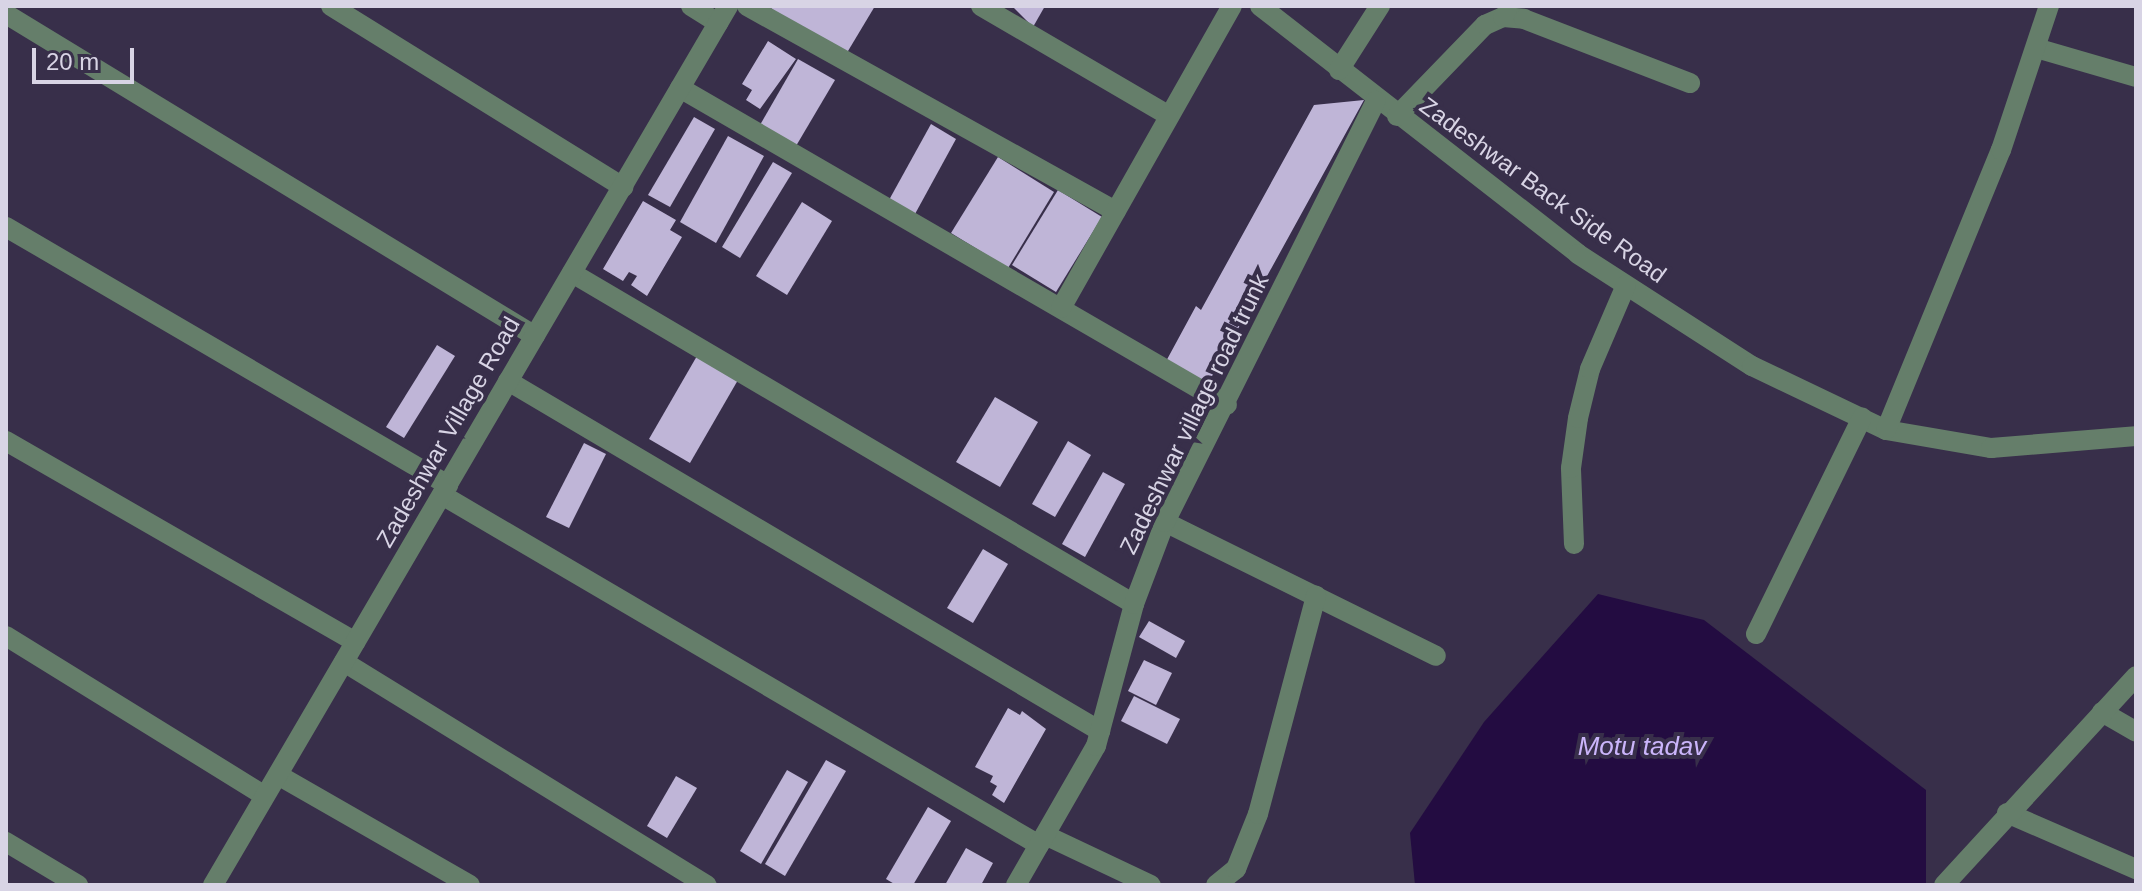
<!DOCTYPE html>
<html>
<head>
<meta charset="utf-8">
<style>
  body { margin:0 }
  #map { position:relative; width:2142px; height:891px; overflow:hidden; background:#382f4a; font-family:Arial,sans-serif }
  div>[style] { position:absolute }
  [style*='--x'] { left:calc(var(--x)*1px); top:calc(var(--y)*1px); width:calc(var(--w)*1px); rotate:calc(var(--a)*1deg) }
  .water>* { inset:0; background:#230c41 }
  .building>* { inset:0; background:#bfb5d7 }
  .minor>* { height:20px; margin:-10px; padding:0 10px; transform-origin:10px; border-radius:10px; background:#657e6a }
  span { translate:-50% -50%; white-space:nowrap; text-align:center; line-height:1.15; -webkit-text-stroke:8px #382f4a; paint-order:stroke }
  .street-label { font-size:24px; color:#d8d4e5 }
  .water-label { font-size:26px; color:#cbb5fb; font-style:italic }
  .frame { position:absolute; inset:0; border:8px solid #d8d4e5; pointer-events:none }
  .scale { position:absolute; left:32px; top:48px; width:102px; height:36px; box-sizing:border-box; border:4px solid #d8d4e5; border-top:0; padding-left:10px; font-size:24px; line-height:28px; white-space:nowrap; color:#d8d4e5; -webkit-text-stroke:6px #382f4a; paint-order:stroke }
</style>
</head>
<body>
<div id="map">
  <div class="water">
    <i style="clip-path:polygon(1598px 594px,1704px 620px,1926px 790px,1926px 885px,1415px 885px,1410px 833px,1484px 722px)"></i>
  </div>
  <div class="building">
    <i style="clip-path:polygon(768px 6px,875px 6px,842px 61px)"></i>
    <i style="clip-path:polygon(1012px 6px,1045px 6px,1033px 27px)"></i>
    <i style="clip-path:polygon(768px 41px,796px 59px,760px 109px,746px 100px,752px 90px,742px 84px)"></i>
    <i style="clip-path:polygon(798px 59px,835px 80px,796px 146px,760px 125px)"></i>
    <i style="clip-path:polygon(1364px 100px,1206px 387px,1164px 365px,1196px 306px,1201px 310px,1314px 105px)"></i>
    <i style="clip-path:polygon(694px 117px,715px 129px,670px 207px,648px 195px)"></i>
    <i style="clip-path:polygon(931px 124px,956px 139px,915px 214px,889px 200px)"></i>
    <i style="clip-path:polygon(728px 136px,764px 156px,716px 243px,680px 222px)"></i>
    <i style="clip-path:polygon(998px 157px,1054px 192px,1008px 268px,951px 233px)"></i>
    <i style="clip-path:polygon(773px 162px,792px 173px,740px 258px,722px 247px)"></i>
    <i style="clip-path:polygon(1058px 190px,1102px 217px,1056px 292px,1012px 265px)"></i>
    <i style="clip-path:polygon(643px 201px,676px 220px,670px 230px,682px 237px,647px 296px,631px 285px,637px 276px,629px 272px,623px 281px,603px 269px)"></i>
    <i style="clip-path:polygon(802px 202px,832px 221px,787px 295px,756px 276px)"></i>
    <i style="clip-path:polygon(437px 345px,455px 356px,404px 438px,386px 427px)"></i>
    <i style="clip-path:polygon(701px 349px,742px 373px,690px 463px,649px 439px)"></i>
    <i style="clip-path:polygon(995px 397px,1038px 422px,1000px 487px,956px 462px)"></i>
    <i style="clip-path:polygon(1068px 441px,1091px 455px,1055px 517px,1032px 504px)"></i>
    <i style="clip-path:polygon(584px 443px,606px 454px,569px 528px,546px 517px)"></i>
    <i style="clip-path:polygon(1103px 472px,1125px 484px,1085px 557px,1062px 544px)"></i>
    <i style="clip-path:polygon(983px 549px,1008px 564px,973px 623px,947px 608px)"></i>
    <i style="clip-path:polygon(1149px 621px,1185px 641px,1176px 658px,1139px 637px)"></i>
    <i style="clip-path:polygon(1144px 660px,1172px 673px,1156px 705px,1128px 691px)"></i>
    <i style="clip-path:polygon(1134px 696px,1180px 719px,1167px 744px,1121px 721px)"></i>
    <i style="clip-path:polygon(1008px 708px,1020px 715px,1022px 711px,1046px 729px,1004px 803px,992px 795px,997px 786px,990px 782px,993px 776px,975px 767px)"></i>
    <i style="clip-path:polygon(826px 760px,846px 771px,785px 876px,765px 864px)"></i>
    <i style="clip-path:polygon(787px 770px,808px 782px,761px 864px,740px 851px)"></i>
    <i style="clip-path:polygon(676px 776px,697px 788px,667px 838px,647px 826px)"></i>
    <i style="clip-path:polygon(928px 807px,951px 821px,913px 885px,896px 885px,886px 879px)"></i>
    <i style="clip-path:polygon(966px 848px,993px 863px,981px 885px,945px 885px)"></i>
  </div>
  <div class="minor">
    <i style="--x:331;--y:6;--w:344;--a:31.8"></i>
    <i style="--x:691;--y:6;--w:32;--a:32"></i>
    <i style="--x:747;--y:6;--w:422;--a:29.1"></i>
    <i style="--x:981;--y:6;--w:218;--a:30.3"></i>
    <i style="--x:1260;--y:6;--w:403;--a:37.9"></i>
    <i style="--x:1578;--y:254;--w:207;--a:32.8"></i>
    <i style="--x:1752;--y:366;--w:148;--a:25.5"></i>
    <i style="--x:1886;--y:430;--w:107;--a:9.7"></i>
    <i style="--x:1991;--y:448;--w:145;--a:-4.7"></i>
    <i style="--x:6;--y:14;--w:619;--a:31.33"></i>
    <i style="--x:2036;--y:48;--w:104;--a:16.2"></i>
    <i style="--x:1339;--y:70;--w:76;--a:-57.4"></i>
    <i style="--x:680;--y:88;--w:632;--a:30.09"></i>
    <i style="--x:1397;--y:116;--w:127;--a:-46"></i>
    <i style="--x:1485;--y:25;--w:20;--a:-24"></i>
    <i style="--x:1503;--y:17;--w:21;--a:5"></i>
    <i style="--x:1524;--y:19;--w:178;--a:21.1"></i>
    <i style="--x:6;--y:227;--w:512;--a:30.27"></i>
    <i style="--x:572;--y:273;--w:652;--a:30.5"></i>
    <i style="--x:1061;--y:308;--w:347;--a:-60.5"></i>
    <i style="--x:508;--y:381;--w:688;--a:30.59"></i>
    <i style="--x:1886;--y:430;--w:303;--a:-67.7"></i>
    <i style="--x:2001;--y:150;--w:152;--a:-71.6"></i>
    <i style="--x:6;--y:441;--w:403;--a:29.9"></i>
    <i style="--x:442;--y:495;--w:692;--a:30.38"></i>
    <i style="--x:1165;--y:522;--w:302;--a:26.3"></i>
    <i style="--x:1574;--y:544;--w:76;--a:-92.3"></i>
    <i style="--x:1571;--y:468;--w:50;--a:-82"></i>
    <i style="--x:1578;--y:418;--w:50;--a:-76.2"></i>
    <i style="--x:1590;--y:369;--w:91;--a:-66.8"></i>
    <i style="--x:1756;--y:634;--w:241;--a:-63.9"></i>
    <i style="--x:6;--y:636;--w:304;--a:31.7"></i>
    <i style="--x:344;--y:662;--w:426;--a:31.6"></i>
    <i style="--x:2102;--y:712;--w:39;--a:30"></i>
    <i style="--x:278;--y:775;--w:221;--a:29.8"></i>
    <i style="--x:2007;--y:813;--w:141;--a:23.5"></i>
    <i style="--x:1045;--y:835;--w:117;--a:25.3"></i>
    <i style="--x:6;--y:842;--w:84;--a:30.8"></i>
    <i style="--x:213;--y:885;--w:1019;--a:-59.63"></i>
    <i style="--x:1016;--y:885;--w:160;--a:-60.1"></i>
    <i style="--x:1096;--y:746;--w:147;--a:-75"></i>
    <i style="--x:1134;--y:604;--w:88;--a:-69.3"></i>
    <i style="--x:1165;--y:522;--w:471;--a:-63.4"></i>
    <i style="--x:1216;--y:885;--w:26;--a:-39"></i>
    <i style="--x:1236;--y:869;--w:59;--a:-68.2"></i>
    <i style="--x:1258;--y:814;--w:226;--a:-75.1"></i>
    <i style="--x:1944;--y:885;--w:284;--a:-47.4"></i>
  </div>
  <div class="street-label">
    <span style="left:1543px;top:190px;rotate:36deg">Zadeshwar Back Side Road</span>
    <span style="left:1194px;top:414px;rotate:-64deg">Zadeshwar village road trunk</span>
    <span style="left:448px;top:432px;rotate:-60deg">Zadeshwar Village Road</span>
  </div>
  <div class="water-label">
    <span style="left:1642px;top:747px">Motu tadav</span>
  </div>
  <div class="frame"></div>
  <div class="scale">20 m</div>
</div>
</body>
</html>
